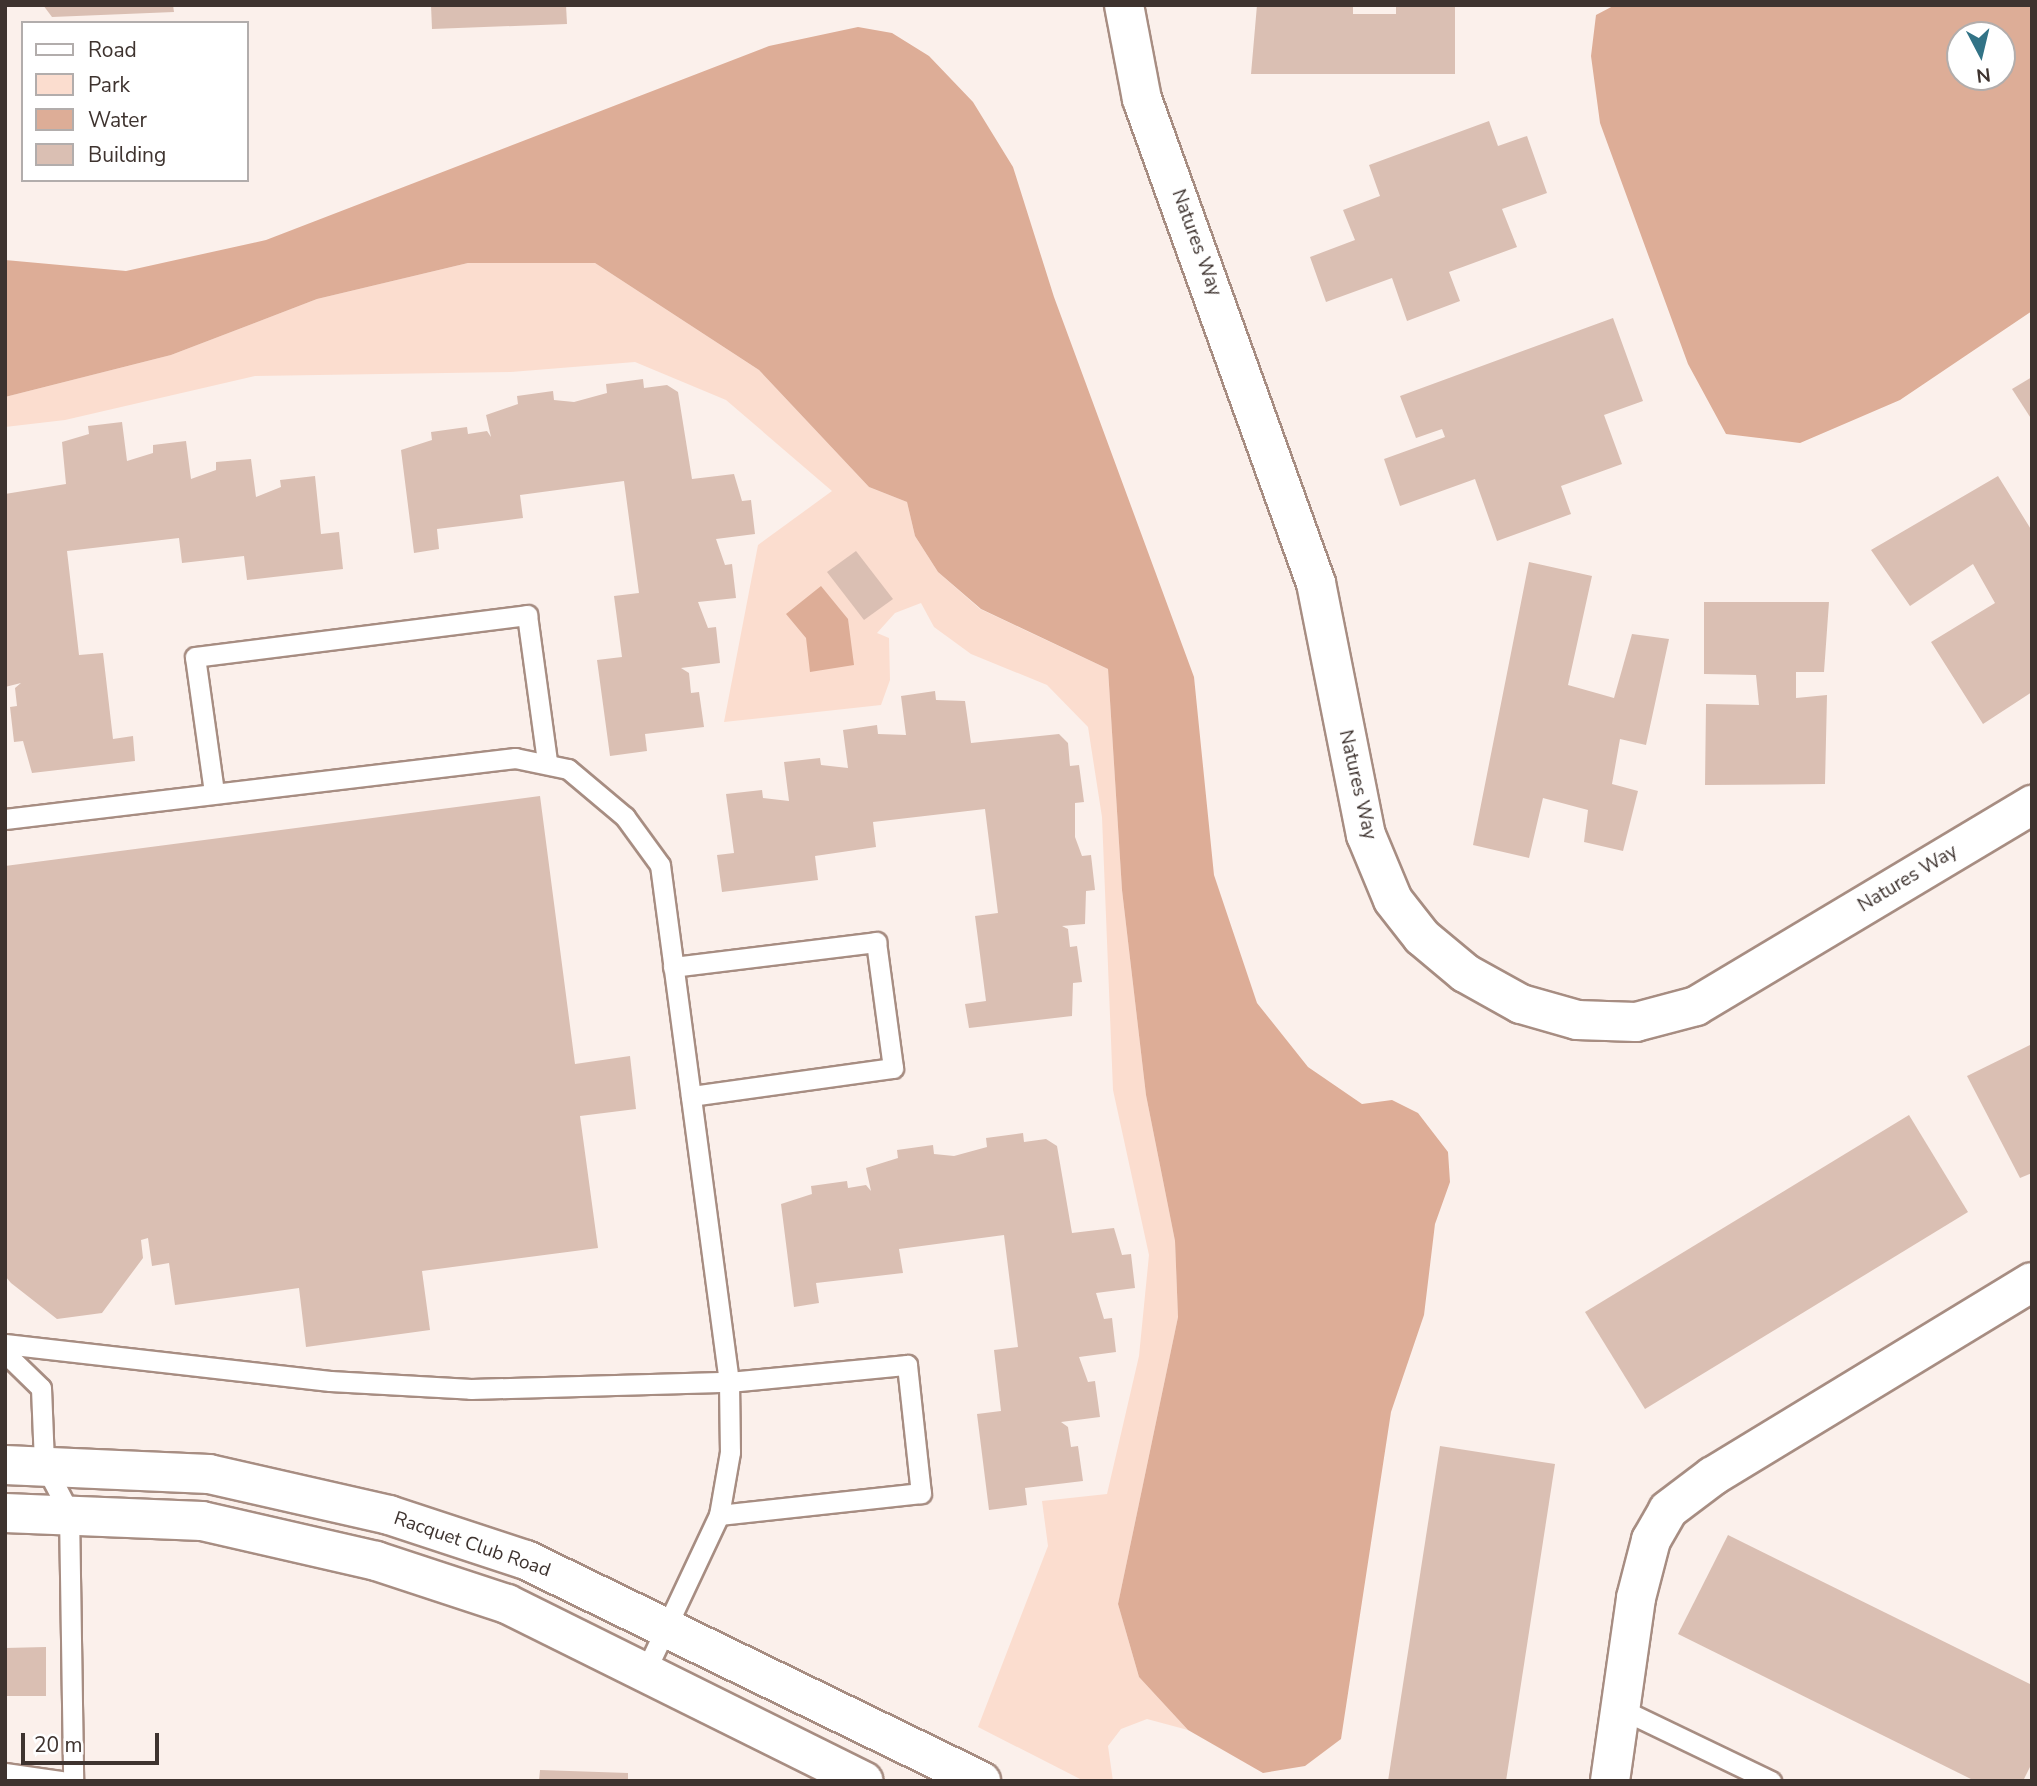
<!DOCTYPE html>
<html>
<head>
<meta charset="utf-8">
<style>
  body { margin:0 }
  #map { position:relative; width:2037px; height:1786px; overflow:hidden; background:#fbf0eb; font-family:"Nunito Sans",sans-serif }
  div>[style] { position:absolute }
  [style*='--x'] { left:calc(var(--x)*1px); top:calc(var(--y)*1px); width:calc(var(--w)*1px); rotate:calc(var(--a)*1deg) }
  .green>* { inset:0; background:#fbddcf }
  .water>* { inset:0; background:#ddad97 }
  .building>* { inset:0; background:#dabfb3 }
  .roads { filter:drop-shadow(2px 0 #a78d82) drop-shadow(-2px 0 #a78d82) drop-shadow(0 2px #a78d82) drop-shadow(0 -2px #a78d82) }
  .lane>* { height:19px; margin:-9.5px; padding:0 9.5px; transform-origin:9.5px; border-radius:9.5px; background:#fff }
  .street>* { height:38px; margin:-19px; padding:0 19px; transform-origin:19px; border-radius:19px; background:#fff }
  .secondary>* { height:38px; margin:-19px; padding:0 19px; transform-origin:19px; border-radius:19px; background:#fff }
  span { translate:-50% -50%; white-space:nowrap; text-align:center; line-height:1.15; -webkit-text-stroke:5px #fff; paint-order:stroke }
  .street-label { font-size:19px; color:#3e332f }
  .frame { position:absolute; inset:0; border:7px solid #3e332f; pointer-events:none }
  .legend { position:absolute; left:21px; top:21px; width:228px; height:161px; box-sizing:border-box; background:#fff; border:2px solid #b2adac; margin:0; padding:9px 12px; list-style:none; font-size:21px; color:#3e332f }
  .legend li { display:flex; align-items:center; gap:14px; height:35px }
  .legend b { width:35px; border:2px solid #b2adac }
  .north { position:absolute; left:1946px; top:21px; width:70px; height:70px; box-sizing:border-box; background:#fff; border:2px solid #b2adac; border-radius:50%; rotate:173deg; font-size:19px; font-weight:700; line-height:28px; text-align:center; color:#3e332f }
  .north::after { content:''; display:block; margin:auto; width:24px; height:32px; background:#327386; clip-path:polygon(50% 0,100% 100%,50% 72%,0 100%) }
  .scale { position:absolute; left:21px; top:1733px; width:138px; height:32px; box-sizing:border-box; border:4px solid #3e332f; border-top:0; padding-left:9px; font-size:21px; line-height:24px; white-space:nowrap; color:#3e332f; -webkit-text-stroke:5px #fff; paint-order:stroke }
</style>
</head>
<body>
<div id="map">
  <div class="green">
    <i style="clip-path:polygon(468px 263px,595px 263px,759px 370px,869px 487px,907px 502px,915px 536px,938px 572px,980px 609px,1108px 669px,1122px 890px,1146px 1095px,1175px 1241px,1178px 1317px,1118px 1604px,1139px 1677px,1188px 1730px,1147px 1719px,1121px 1729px,1108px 1746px,1113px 1781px,1084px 1781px,978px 1727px,1048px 1546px,1042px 1501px,1107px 1494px,1139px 1356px,1149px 1255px,1113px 1090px,1102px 817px,1088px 727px,1047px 685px,971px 654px,934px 627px,921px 603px,895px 613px,877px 633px,889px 638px,890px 680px,881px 705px,724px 722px,758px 545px,832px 491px,726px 400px,635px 362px,511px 372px,255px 376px,65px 420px,5px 427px,5px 397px,171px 355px,317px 299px)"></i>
  </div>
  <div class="water">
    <i style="clip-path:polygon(evenodd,1615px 5px,2032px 5px,2032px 311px,1900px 400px,1800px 443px,1726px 434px,1688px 364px,1600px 123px,1591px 56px,1596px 15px,1615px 5px,1960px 35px,2002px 35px,2002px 77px,1960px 77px,1960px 35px)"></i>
    <i style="clip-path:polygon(858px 27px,892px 33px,929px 56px,973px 102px,1013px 167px,1054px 297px,1194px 677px,1214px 875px,1257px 1003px,1308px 1067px,1362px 1104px,1392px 1100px,1418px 1113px,1448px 1152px,1450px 1182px,1435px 1224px,1424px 1315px,1391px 1412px,1341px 1739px,1305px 1766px,1263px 1773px,1188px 1730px,1139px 1677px,1118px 1604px,1178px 1317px,1175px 1241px,1146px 1095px,1122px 890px,1108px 669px,981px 609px,938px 572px,915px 536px,907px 502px,869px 487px,759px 370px,595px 263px,468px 263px,317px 299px,171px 355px,5px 397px,5px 260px,126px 271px,266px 240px,769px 46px)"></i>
    <i style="clip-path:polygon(821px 586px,848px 619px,854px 665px,810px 672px,806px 638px,786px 614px)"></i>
  </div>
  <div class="building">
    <i style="clip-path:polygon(43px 5px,173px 5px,174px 12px,52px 17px)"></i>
    <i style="clip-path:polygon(431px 5px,566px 5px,567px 24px,432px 29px)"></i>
    <i style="clip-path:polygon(1257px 5px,1353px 5px,1353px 14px,1396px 14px,1396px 5px,1455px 5px,1455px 74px,1251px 74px)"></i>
    <i style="clip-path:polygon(1489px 121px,1498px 146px,1527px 136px,1547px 193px,1502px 209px,1517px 247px,1449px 272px,1460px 301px,1407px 321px,1392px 278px,1326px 302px,1310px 257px,1355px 240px,1343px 210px,1380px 196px,1369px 165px)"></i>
    <i style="clip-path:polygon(1613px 318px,1643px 401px,1604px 415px,1622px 464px,1561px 486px,1571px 514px,1497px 541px,1475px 479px,1400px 506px,1384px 459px,1445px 437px,1442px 429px,1416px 438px,1400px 396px)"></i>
    <i style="clip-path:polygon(2032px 377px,2032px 420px,2012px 389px)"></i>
    <i style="clip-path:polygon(643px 379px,644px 388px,667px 385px,678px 392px,692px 479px,734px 474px,742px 501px,751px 500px,755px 534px,716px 539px,725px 565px,732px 564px,736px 598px,698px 602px,708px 628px,716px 627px,720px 663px,681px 668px,689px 673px,691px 693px,699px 692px,704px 727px,645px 734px,647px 751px,610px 756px,597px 660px,622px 657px,614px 596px,639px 593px,624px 481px,520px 495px,523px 518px,437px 529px,439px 549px,414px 553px,401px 450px,432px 440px,431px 432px,467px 427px,468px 434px,487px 431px,491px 437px,486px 415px,518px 404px,517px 396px,553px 391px,554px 400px,574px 402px,607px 393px,606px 384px)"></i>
    <i style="clip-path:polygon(122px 422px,127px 461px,153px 453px,153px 445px,186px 441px,191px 479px,216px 470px,216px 462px,251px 459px,256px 497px,281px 487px,280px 480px,315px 476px,321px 534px,339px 532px,343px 569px,247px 580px,244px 556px,182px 563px,179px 538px,67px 551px,79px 655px,103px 653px,113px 739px,133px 736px,135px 761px,32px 773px,23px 741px,14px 742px,10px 707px,17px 706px,15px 688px,21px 683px,5px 687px,5px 494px,66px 484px,62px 442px,89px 434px,88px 426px)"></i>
    <i style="clip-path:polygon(1998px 476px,2032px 531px,2032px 692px,1983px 724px,1931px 642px,1995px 603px,1973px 564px,1910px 606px,1871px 550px)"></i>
    <i style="clip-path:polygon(856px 551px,893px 599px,864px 620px,827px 572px)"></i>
    <i style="clip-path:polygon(1529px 562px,1592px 576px,1568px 685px,1614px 698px,1632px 634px,1669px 639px,1646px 745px,1620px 739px,1612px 784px,1638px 791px,1623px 851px,1584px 842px,1588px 810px,1543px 798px,1529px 858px,1473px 845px)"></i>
    <i style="clip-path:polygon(1704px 602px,1829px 602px,1824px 672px,1796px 672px,1796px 698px,1827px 695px,1825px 784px,1705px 785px,1706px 704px,1759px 705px,1756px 675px,1704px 674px)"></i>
    <i style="clip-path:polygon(935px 691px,936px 700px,965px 701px,971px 743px,1059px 734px,1068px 743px,1070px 766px,1079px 765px,1084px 802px,1075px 803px,1075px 837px,1082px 856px,1091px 855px,1095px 890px,1086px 891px,1085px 924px,1062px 926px,1068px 929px,1070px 947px,1077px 946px,1082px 982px,1073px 983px,1072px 1016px,969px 1028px,965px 1004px,986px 1001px,975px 916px,998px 913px,985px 809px,873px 822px,876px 847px,815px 856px,818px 880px,722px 892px,717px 855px,734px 853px,726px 794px,762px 790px,763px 798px,789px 801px,784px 762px,820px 758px,821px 765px,848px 768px,843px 730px,877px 725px,878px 734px,906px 735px,901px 696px)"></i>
    <i style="clip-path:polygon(540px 796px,575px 1064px,630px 1056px,636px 1109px,580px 1116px,598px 1248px,422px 1271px,430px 1330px,306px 1347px,299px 1288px,175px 1305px,169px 1263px,152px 1266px,148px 1238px,141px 1240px,143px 1258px,102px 1313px,57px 1319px,11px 1283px,5px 1276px,5px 866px)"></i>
    <i style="clip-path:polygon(2032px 1044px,2032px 1173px,2020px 1178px,1967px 1076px)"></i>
    <i style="clip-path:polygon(1909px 1115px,1968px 1212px,1645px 1409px,1585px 1312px)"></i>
    <i style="clip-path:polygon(1023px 1133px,1024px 1142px,1046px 1139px,1057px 1146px,1072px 1233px,1114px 1228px,1122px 1255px,1131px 1254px,1135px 1288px,1096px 1293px,1104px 1319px,1112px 1318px,1116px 1352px,1079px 1357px,1088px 1382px,1095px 1381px,1100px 1417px,1061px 1422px,1068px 1427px,1071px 1447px,1078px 1446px,1083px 1481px,1025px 1488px,1027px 1505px,989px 1510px,977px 1414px,1001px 1411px,994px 1350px,1018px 1347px,1004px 1235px,899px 1249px,903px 1273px,816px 1283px,819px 1303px,794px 1307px,781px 1204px,812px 1194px,811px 1186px,847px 1181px,848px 1188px,866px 1185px,871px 1191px,866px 1168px,898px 1158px,897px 1150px,933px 1145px,934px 1154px,954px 1156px,987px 1147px,986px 1138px)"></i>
    <i style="clip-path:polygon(1440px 1446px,1555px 1464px,1506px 1781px,1388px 1781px)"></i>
    <i style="clip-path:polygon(1728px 1535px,2032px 1685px,2032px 1763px,2023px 1781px,1975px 1781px,1678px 1634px)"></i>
    <i style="clip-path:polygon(46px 1647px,46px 1696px,5px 1696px,5px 1648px)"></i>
    <i style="clip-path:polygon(540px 1770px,628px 1773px,628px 1781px,539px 1781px)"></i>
  </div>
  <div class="roads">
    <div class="lane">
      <i style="--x:214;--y:792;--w:136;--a:-98"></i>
      <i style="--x:195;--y:657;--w:335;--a:-7.2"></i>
      <i style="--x:527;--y:615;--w:147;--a:82.2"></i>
      <i style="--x:5;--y:819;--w:514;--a:-6.82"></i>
      <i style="--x:515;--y:758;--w:54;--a:11.7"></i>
      <i style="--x:568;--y:769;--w:75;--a:40.1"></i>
      <i style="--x:625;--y:817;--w:59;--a:53.9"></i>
      <i style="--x:660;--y:865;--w:522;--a:82.4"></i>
      <i style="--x:729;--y:1382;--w:70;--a:89.2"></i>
      <i style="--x:730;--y:1452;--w:64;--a:99.9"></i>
      <i style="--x:719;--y:1515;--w:171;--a:115.2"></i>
      <i style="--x:673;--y:967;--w:205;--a:-7"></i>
      <i style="--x:876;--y:942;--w:127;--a:82.3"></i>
      <i style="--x:893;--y:1068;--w:204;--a:172.1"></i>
      <i style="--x:5;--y:1344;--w:327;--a:6.5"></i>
      <i style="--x:330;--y:1381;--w:141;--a:3.2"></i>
      <i style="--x:471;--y:1389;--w:258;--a:-1.6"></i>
      <i style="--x:729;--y:1382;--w:179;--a:-5.5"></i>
      <i style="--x:907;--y:1365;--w:129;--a:83.8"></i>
      <i style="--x:921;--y:1493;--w:203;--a:173.8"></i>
      <i style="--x:5;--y:1353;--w:50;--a:44.2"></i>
      <i style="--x:41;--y:1388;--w:76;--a:87.7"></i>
      <i style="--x:44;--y:1464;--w:54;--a:62.5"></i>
      <i style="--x:69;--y:1512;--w:269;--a:89.1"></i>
      <i style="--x:1619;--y:1708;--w:169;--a:25.7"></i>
      <i style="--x:5;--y:1773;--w:57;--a:8.1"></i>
    </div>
    <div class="street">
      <i style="--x:1124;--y:5;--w:96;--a:79.2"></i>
      <i style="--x:1142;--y:99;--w:514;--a:70.23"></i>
      <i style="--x:1316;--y:583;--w:257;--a:78.8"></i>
      <i style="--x:1366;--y:835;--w:70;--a:67.4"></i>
      <i style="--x:1393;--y:900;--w:47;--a:51.9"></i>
      <i style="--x:1422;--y:937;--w:56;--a:39.9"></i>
      <i style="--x:1465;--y:973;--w:64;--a:29"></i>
      <i style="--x:1521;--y:1004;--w:58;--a:15.9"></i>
      <i style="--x:1577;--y:1020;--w:59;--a:1.9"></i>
      <i style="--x:1636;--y:1022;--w:62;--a:-14.9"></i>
      <i style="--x:1696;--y:1006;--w:392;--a:-30.9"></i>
      <i style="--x:1610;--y:1781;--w:185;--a:-81.9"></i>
      <i style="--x:1636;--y:1598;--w:60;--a:-75.5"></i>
      <i style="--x:1651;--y:1540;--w:34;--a:-60"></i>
      <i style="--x:1668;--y:1510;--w:56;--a:-37.1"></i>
      <i style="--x:1713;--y:1476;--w:373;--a:-31.3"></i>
    </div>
    <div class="secondary">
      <i style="--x:5;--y:1465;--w:204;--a:2.5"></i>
      <i style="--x:209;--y:1474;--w:185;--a:12.8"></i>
      <i style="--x:389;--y:1515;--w:144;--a:18.2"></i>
      <i style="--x:526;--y:1560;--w:506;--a:25.91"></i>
      <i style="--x:5;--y:1513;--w:197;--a:2.3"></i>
      <i style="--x:202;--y:1521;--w:179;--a:12.9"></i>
      <i style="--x:376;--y:1561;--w:138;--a:18.2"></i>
      <i style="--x:507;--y:1604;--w:398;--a:26.4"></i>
    </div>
  </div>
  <div class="street-label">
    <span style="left:1196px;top:243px;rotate:70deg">Natures Way</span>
    <span style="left:1357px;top:785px;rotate:77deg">Natures Way</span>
    <span style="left:1908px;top:879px;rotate:-31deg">Natures Way</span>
    <span style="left:472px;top:1545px;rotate:19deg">Racquet Club Road</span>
  </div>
  <div class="frame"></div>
  <ul class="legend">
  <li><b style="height:9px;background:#fff"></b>Road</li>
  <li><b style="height:19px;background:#fbddcf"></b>Park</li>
  <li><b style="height:19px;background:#ddad97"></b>Water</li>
  <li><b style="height:19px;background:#dabfb3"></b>Building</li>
  </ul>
  <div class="north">N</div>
  <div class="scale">20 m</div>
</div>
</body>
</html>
